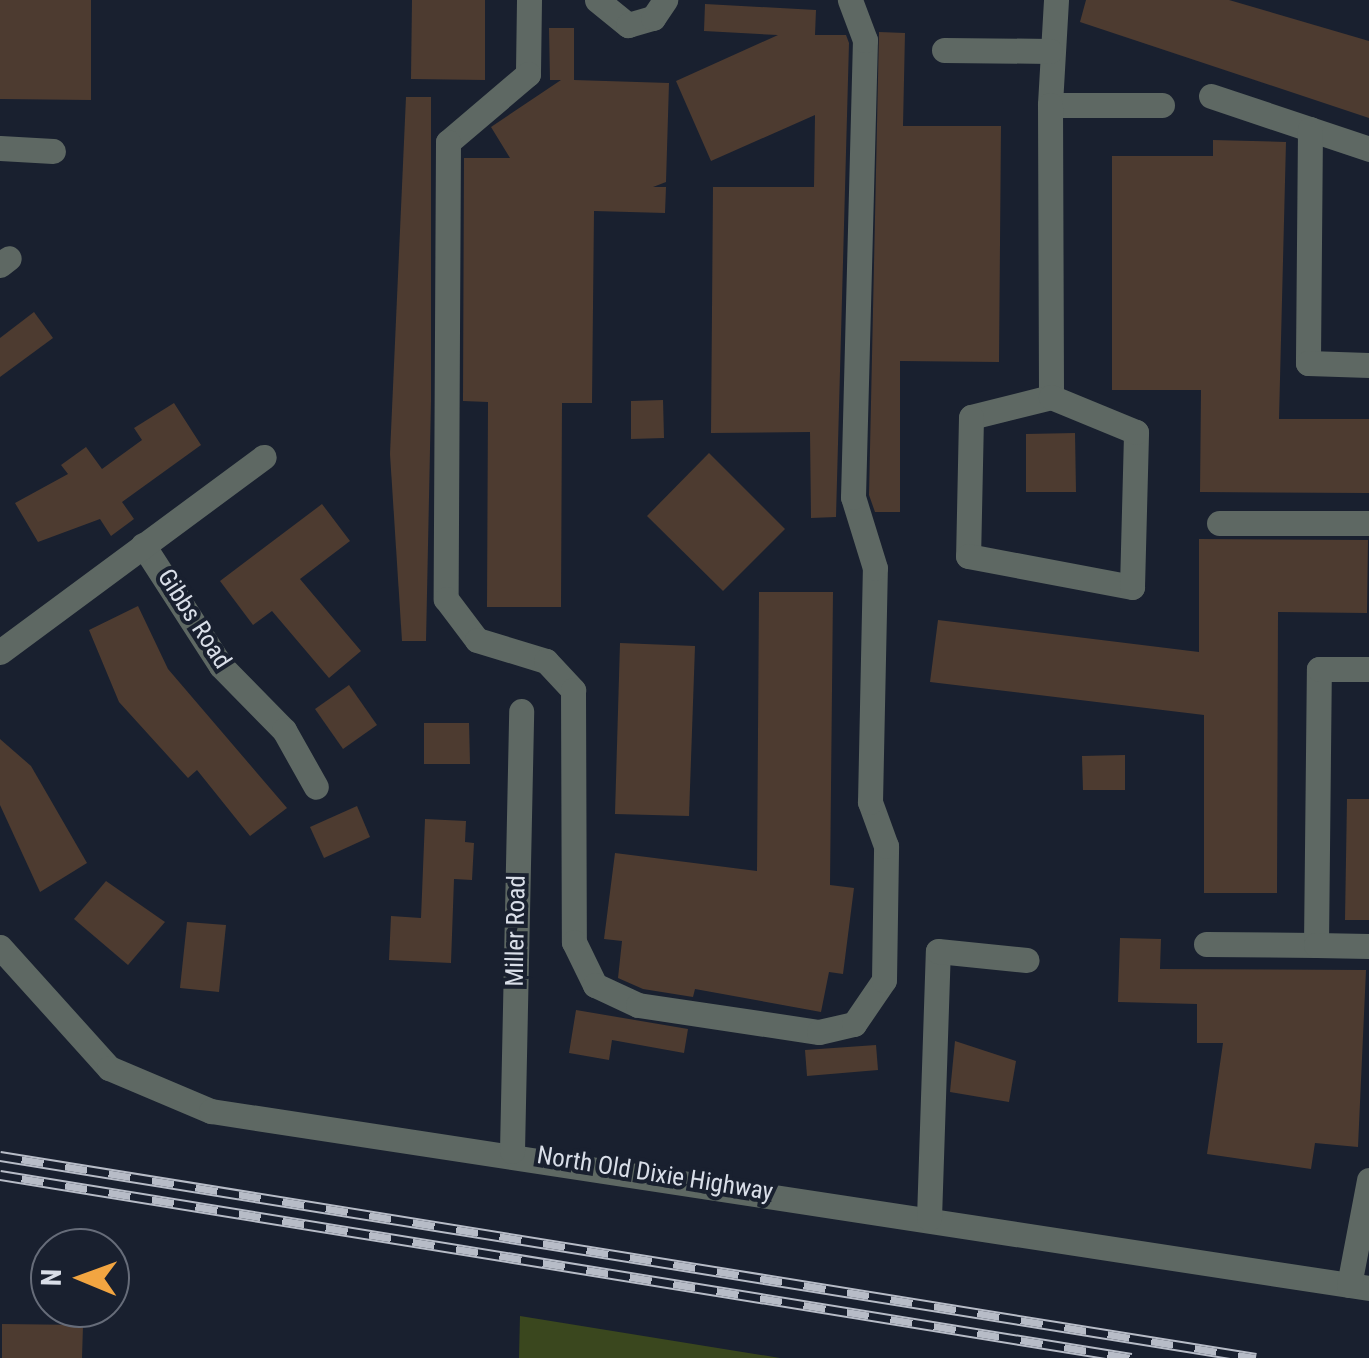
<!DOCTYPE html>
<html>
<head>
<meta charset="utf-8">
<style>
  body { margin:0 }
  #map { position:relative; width:1369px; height:1358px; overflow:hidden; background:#19202f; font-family:"Roboto Condensed",sans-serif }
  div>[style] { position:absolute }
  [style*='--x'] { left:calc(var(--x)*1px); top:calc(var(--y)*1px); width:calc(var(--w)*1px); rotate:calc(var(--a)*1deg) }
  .green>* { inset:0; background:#3a471e }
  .building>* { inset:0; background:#4d3b30 }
  .minor>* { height:25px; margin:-12.5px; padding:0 12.5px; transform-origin:12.5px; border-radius:12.5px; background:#5e6863 }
  .rail>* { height:11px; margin-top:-5.5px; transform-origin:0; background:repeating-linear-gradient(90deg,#19202f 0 22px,#b7bcc7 0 44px); box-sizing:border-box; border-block:2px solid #b7bcc7 }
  span { translate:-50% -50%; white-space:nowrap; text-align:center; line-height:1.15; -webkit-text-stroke:8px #19202f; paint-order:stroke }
  .street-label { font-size:25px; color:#d9dee8 }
  .north { position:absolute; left:30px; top:1228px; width:100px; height:100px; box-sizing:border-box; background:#19202f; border:2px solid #666c79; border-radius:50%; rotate:271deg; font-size:28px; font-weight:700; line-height:40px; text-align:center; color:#d9dee8 }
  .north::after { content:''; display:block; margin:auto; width:35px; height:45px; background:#f2a541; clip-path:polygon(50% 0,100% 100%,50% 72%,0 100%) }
</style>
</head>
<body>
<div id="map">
  <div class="green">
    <i style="clip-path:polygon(520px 1316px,780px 1358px,519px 1358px)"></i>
  </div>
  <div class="building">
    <i style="clip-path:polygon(0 0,91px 0,91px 100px,0 99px)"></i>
    <i style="clip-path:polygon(412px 0,485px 0,485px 80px,411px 79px)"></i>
    <i style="clip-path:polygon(1086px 0,1229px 0,1369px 41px,1369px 118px,1080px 22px)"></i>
    <i style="clip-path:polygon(705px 4px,816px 10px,815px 35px,846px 35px,849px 43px,836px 517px,811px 518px,810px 432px,711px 433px,713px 187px,814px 187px,815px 115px,711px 161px,676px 81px,778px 35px,704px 31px)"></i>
    <i style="clip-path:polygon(549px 28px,574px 28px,574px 80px,669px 83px,666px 182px,653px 187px,666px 187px,665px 213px,594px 211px,592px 403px,562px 403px,561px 607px,487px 607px,488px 402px,463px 401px,464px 158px,510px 158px,491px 127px,561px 80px,550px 80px)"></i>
    <i style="clip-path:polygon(879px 32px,905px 33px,903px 126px,1001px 126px,999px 362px,900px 361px,900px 512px,875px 512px,869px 495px)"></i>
    <i style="clip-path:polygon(406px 97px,431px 97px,431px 401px,426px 641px,402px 641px,390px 454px)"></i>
    <i style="clip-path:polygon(1213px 140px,1286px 142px,1279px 419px,1369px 419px,1369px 493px,1200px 492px,1201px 390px,1112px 390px,1112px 156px,1213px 156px)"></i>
    <i style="clip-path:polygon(34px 312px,53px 338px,0 377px,0 338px)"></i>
    <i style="clip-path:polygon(663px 400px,664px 438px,631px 439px,631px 401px)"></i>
    <i style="clip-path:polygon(174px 403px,201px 445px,122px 502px,134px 519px,111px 536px,100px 519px,38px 542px,15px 503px,68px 474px,61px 465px,86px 447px,102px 469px,142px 440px,134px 428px)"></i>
    <i style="clip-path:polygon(1075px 433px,1076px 492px,1026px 492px,1026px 434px)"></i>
    <i style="clip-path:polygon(709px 453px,785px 529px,723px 591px,647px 516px)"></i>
    <i style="clip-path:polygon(322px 504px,350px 541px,300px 579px,361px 651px,329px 678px,272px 611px,253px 625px,220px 581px)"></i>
    <i style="clip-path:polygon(1199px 539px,1368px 540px,1367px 613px,1278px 612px,1277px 893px,1204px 893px,1204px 715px,930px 682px,938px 620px,1199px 652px)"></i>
    <i style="clip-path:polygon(759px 592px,833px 592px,830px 885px,854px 888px,843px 974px,829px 972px,821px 1012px,695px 989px,693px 997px,643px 989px,618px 978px,622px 941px,604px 939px,615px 853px,757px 871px)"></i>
    <i style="clip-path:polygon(138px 606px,168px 669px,287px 808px,250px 836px,197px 770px,188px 778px,119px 702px,89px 630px)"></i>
    <i style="clip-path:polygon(620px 643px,695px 646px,689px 816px,615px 814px)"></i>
    <i style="clip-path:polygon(349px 685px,377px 725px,343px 749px,315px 709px)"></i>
    <i style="clip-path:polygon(424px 723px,469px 723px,470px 764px,424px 764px)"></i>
    <i style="clip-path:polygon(0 739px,31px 766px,87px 863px,40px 892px,0 805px)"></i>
    <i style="clip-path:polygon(1125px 755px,1125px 790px,1083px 790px,1082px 756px)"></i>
    <i style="clip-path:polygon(1347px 799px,1369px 799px,1369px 920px,1345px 920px)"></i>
    <i style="clip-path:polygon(357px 806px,370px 837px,324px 858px,310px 827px)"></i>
    <i style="clip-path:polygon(425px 819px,466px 821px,465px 842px,474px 843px,472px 880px,454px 879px,451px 963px,389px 960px,391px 916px,421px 918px)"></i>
    <i style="clip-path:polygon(106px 881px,165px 922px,128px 965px,74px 919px)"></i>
    <i style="clip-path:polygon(187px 922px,226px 925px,219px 992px,180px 988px)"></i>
    <i style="clip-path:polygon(1120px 938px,1161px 939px,1160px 969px,1366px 970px,1358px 1147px,1315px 1143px,1311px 1169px,1207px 1154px,1223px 1043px,1197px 1043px,1197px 1004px,1118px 1002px)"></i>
    <i style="clip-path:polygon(576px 1010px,688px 1029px,684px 1053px,612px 1040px,609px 1060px,569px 1053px)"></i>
    <i style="clip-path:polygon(955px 1041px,1016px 1061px,1009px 1102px,950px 1092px)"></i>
    <i style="clip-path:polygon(876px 1045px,878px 1070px,807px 1076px,805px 1050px)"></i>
    <i style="clip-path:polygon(2px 1324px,83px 1325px,82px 1358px,2px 1358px)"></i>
  </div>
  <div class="minor">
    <i style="--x:529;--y:0;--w:74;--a:90.8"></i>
    <i style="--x:528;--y:74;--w:105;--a:139.6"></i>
    <i style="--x:448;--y:142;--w:457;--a:90.3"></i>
    <i style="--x:446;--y:599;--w:51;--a:52.9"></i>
    <i style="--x:477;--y:640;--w:72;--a:16.9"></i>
    <i style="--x:546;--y:661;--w:40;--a:47"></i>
    <i style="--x:573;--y:690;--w:252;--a:89.8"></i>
    <i style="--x:574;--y:942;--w:48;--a:64"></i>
    <i style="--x:595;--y:985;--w:47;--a:24.9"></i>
    <i style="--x:638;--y:1005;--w:183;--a:8.5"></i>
    <i style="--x:819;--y:1032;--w:36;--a:-13"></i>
    <i style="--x:854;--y:1024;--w:53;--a:-55.7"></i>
    <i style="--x:884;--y:980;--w:134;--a:-89.1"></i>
    <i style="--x:886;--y:846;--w:47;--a:-110"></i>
    <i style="--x:870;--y:802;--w:234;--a:-88.8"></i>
    <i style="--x:875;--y:568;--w:74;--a:-107.2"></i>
    <i style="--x:853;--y:497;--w:457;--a:-88.5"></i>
    <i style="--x:865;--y:40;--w:43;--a:-110.6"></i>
    <i style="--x:597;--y:0;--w:40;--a:39"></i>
    <i style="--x:628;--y:25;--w:26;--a:-16"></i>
    <i style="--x:653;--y:18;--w:22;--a:-56"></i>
    <i style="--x:1056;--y:0;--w:105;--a:93.3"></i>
    <i style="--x:1050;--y:105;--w:112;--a:0"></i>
    <i style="--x:944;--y:50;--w:106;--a:0.5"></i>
    <i style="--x:1211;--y:96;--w:167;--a:18.5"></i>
    <i style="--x:1050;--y:105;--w:292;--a:89.8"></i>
    <i style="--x:1051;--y:397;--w:82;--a:166"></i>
    <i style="--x:971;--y:417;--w:139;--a:91.2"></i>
    <i style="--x:968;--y:556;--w:167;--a:10.7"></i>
    <i style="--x:1132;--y:587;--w:155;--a:-88.5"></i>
    <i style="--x:1136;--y:432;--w:92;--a:-157.6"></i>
    <i style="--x:1310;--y:129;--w:234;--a:90.5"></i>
    <i style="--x:1308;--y:363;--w:61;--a:1.9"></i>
    <i style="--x:0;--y:148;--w:53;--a:3.2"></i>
    <i style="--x:0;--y:265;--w:11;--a:-38"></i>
    <i style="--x:1219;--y:523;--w:150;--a:0"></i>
    <i style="--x:143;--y:545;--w:144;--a:57.2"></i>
    <i style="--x:221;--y:666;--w:90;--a:45.5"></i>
    <i style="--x:284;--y:730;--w:65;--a:60.7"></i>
    <i style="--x:0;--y:652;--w:328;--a:-36.5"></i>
    <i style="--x:1206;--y:944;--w:110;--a:0.5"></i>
    <i style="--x:1316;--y:945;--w:276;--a:-89.4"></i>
    <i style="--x:1319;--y:669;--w:50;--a:0"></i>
    <i style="--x:1316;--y:945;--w:53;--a:1.1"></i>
    <i style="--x:0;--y:947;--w:163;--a:48"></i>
    <i style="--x:109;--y:1068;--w:111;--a:22.9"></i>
    <i style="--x:211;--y:1111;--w:1171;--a:8.69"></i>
    <i style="--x:512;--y:1151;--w:440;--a:-88.8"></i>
    <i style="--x:929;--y:1218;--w:267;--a:-88.1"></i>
    <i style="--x:938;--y:951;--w:89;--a:5.8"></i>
    <i style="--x:1349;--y:1285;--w:107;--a:-79.2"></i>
  </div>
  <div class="rail">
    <i style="--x:0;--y:1156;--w:1272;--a:9.14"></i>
    <i style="--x:0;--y:1175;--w:1146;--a:9.19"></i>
  </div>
  <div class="street-label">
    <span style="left:194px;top:619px;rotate:57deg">Gibbs Road</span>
    <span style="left:516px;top:931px;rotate:-89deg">Miller Road</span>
    <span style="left:655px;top:1174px;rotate:9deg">North Old Dixie Highway</span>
  </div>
  <div class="north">N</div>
</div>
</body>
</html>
